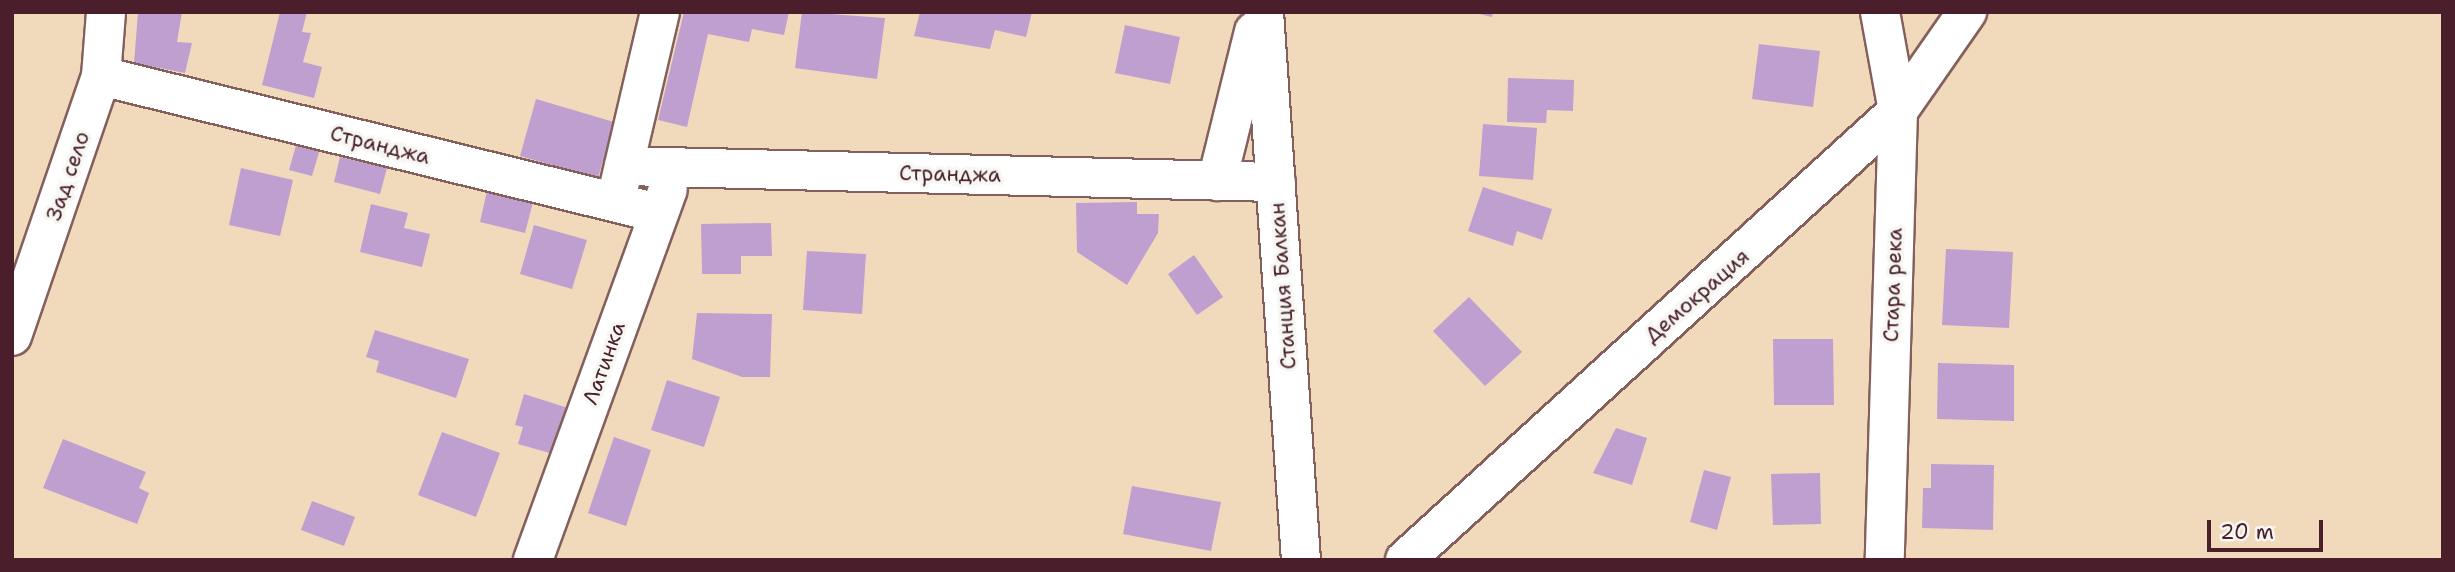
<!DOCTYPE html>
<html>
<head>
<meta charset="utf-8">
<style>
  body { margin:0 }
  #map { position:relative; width:2455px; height:572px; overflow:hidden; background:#f1dabb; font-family:"Shantell Sans",sans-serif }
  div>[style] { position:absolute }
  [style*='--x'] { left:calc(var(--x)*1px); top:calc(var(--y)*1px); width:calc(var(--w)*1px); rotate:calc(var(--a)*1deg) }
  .building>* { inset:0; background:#bf9fd0 }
  .roads { filter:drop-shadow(2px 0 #84605d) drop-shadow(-2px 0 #84605d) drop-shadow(0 2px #84605d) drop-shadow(0 -2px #84605d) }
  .minor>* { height:38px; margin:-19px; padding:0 19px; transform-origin:19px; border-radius:19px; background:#fff }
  span { translate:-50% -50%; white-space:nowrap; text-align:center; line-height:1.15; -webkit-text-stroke:7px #f6f6f2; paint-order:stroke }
  .street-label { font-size:21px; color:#4a1f2b }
  .frame { position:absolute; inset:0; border:14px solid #4a1f2b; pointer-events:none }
  .scale { position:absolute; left:2207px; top:520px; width:116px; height:32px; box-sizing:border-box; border:4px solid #4a1f2b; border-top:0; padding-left:9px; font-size:21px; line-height:24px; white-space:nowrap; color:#4a1f2b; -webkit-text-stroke:5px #f6f6f2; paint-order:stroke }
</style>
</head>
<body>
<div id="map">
  <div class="building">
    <i style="clip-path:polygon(138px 12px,182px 12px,177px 42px,192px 43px,185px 73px,134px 63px)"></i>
    <i style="clip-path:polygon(280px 12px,307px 12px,302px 32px,311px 33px,303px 62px,322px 67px,314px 98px,262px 85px)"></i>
    <i style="clip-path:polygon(684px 12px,789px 12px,784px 35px,752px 29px,749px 42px,708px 34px,687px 127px,658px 120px)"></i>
    <i style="clip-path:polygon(802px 12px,885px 18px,877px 79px,795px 68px)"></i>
    <i style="clip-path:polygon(920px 12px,1032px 12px,1026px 37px,995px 30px,990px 49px,914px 36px)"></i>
    <i style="clip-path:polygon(1471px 12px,1493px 12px,1492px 17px)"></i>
    <i style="clip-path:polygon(1125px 25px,1180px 37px,1170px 84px,1115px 73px)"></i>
    <i style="clip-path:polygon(1759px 44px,1820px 51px,1813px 107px,1752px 99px)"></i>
    <i style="clip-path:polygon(1508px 78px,1574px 80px,1573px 111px,1547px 110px,1546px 123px,1507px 122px)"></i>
    <i style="clip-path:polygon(536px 99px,614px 122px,598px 178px,520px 156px)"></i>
    <i style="clip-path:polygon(1483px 124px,1537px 128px,1533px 180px,1479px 176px)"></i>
    <i style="clip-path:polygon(297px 142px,320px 149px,312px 176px,289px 170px)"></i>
    <i style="clip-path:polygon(340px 157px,387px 168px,380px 194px,334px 182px)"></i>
    <i style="clip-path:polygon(241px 168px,293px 180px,280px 236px,229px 225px)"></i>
    <i style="clip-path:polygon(1483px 187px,1552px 209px,1542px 240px,1517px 231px,1513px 246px,1468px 231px)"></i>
    <i style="clip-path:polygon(487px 191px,533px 202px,525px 233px,480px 222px)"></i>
    <i style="clip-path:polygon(1137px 202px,1137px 214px,1159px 214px,1158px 233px,1127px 285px,1077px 252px,1076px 203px)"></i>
    <i style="clip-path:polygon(371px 204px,408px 213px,404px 228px,430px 234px,422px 267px,360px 252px)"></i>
    <i style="clip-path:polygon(771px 223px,772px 256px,741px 256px,741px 274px,702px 274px,701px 224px)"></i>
    <i style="clip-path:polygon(534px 225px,587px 240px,572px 289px,520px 274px)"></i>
    <i style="clip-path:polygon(1946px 249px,2013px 252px,2009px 328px,1942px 325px)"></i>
    <i style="clip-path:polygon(807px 251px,866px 254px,862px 314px,803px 310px)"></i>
    <i style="clip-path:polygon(1194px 255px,1223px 297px,1197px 315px,1168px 274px)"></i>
    <i style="clip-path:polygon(1469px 297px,1522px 352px,1485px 386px,1433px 331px)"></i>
    <i style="clip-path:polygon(697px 313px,772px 314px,770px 377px,742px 377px,692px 359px)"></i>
    <i style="clip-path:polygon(375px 330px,469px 359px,456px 398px,376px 372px,379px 361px,366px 357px)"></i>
    <i style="clip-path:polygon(1773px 339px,1833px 339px,1834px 405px,1774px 405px)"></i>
    <i style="clip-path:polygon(1938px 363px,2014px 365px,2014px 421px,1937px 419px)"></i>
    <i style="clip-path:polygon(667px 380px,720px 397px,704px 447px,651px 430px)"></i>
    <i style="clip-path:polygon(524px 394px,568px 408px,553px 454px,518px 444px,523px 427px,515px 425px)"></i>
    <i style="clip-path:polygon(1616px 428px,1647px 438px,1632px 485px,1593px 473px)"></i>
    <i style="clip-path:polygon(442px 432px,500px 453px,476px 517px,418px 495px)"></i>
    <i style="clip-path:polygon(614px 437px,651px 450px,626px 526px,588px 513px)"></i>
    <i style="clip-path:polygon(63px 439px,146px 472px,139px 488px,149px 493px,137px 524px,43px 488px)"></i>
    <i style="clip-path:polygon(1931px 464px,1994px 465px,1993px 530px,1922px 528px,1923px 488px,1931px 488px)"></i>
    <i style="clip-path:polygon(1704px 470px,1731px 477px,1717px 530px,1690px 522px)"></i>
    <i style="clip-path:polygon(1820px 473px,1821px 524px,1773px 525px,1771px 474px)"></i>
    <i style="clip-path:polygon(1132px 486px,1221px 502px,1211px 551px,1123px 534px)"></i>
    <i style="clip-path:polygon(312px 501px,355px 517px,344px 546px,301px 530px)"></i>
  </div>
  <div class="roads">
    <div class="minor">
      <i style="--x:1264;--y:12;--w:549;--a:86.14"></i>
      <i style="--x:1880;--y:12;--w:101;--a:79.7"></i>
      <i style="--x:1898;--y:111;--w:449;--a:91.7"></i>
      <i style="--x:101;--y:76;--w:574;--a:13.82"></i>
      <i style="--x:624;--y:166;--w:652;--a:1.41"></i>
      <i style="--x:1217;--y:181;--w:154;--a:-76.1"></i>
      <i style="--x:618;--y:191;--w:184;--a:-76.8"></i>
      <i style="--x:12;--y:336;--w:275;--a:-71.1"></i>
      <i style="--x:101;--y:76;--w:64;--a:-85.5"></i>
      <i style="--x:533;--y:560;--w:394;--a:-70"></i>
      <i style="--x:1405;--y:560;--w:667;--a:-42.33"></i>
      <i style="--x:1898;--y:111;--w:121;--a:-55.1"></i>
    </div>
  </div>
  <div class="street-label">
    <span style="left:380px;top:145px;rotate:14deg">Странджа</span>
    <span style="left:950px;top:174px;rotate:1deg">Странджа</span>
    <span style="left:68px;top:176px;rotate:-71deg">Зад село</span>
    <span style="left:1893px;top:285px;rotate:-88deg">Стара река</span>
    <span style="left:1283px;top:286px;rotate:-94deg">Станция Балкан</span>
    <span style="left:1697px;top:296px;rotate:-41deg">Демокрация</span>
    <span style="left:604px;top:363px;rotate:-70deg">Латинка</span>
  </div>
  <div class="frame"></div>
  <div class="scale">20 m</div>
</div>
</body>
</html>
